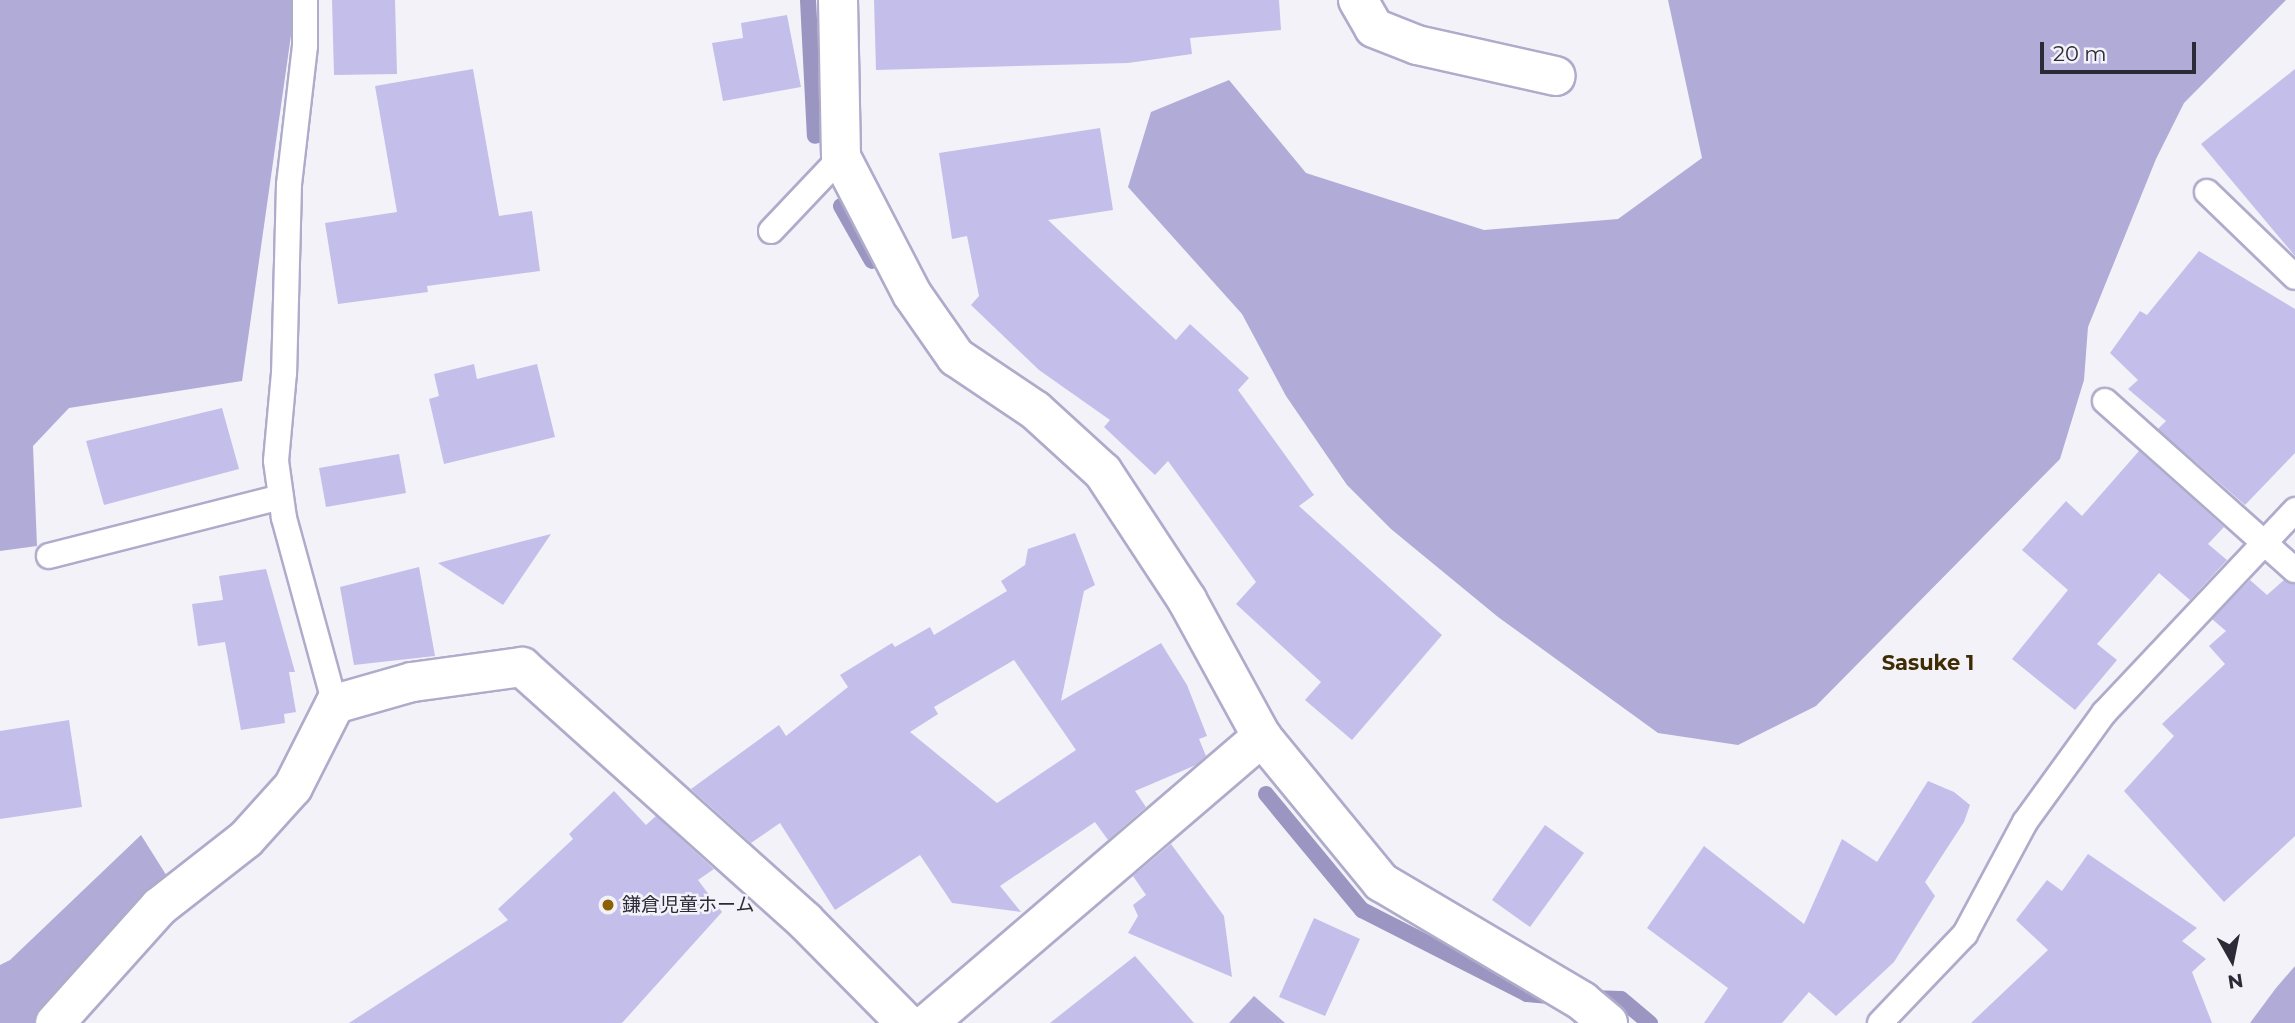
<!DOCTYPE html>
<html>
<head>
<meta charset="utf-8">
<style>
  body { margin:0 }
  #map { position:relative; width:2295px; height:1023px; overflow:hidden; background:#f3f2f9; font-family:Montserrat,"Noto Sans JP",sans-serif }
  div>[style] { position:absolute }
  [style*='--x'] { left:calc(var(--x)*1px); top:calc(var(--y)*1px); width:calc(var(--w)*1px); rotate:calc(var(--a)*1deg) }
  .forest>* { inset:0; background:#b1abd8 }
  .stream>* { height:16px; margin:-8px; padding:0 8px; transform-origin:8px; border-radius:8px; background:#9b95c1 }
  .building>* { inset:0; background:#c4beeb }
  .roads { filter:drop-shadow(2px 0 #afabcb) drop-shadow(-2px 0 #afabcb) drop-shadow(0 2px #afabcb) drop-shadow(0 -2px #afabcb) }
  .lane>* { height:24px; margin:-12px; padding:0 12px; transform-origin:12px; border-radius:12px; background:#fff }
  .street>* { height:38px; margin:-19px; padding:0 19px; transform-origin:19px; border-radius:19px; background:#fff }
  .dots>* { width:19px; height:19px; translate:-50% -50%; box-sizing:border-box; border:4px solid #f3f2f9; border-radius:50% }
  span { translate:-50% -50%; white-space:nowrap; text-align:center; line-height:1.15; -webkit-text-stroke:5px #f3f2f9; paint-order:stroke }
  .poi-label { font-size:19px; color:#2c2a37 }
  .left { translate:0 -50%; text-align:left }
  .neighbourhood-label { font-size:21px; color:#3f2c04; font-weight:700 }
  .north { position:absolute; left:2197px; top:925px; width:70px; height:70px; -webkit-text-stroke:5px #f3f2f9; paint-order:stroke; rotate:171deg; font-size:19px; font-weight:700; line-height:28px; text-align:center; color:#2c2a37 }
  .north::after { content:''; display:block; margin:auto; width:24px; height:32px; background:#2c2a37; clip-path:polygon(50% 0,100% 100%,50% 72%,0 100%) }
  .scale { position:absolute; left:2040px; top:42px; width:156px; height:32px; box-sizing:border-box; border:4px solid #2c2a37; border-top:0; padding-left:9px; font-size:21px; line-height:24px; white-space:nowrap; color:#2c2a37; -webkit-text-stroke:5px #f3f2f9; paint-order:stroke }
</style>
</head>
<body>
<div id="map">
  <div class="forest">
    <i style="clip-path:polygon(0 0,296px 0,242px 381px,69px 408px,33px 446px,37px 546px,0 551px)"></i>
    <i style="clip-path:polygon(1668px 0,2286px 0,2184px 103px,2156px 159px,2088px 327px,2084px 380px,2060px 459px,1816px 706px,1738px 745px,1658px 733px,1498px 617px,1391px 529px,1347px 485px,1286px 396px,1242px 314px,1128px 187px,1151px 112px,1229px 80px,1306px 173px,1484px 230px,1618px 219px,1702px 158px)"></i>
    <i style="clip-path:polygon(141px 835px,182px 900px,78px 1023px,0 1023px,0 965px,10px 960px)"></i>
    <i style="clip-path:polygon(2295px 966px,2295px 1023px,2250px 1023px,2276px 988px)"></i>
    <i style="clip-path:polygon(1254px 996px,1285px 1023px,1229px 1023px)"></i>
  </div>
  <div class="stream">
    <i style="--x:808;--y:0;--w:136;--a:87.1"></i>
    <i style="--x:841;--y:206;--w:63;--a:60.6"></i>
    <i style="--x:1266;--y:794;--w:151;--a:50.4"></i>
    <i style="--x:1362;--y:910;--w:185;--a:27"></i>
    <i style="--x:1527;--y:994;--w:25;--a:5"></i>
    <i style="--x:1589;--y:998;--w:32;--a:2"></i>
    <i style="--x:1621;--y:999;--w:38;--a:40"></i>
  </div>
  <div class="building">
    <i style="clip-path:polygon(332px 0,395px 0,397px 74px,334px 75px)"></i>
    <i style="clip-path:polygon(874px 0,1279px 0,1281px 30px,1190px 38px,1192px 54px,1128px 63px,876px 70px)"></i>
    <i style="clip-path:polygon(787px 15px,801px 87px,723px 101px,712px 43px,743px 38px,741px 23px)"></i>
    <i style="clip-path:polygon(473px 69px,499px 216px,532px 211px,540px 271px,427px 286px,428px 292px,338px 304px,325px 223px,397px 212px,375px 86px)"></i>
    <i style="clip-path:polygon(2295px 69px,2295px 256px,2201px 144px)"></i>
    <i style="clip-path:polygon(1100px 128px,1113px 210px,1048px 220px,1176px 340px,1190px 324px,1249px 378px,1238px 390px,1314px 495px,1299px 506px,1442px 635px,1352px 740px,1305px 700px,1321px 682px,1236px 604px,1256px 582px,1168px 461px,1155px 475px,1104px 427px,1110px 420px,1039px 370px,971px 305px,979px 296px,967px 236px,952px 239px,939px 153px)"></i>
    <i style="clip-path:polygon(2199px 251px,2295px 309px,2295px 453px,2245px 505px,2158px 429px,2166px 421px,2128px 389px,2138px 380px,2110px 353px,2140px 311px,2147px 315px)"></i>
    <i style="clip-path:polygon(474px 364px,477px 379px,537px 364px,555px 437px,444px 464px,429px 399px,439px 396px,434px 374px)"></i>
    <i style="clip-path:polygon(222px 408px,239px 469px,104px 505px,86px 441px)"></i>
    <i style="clip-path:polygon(2139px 451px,2224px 527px,2208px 544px,2227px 560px,2190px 600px,2159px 573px,2097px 644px,2117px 660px,2075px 710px,2012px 659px,2068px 590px,2022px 550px,2066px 501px,2082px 516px)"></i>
    <i style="clip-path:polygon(399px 454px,406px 493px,326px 507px,319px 468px)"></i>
    <i style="clip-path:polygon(evenodd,1075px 533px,1095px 585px,1084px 591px,1061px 701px,1161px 643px,1187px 685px,1207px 736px,1199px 739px,1206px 756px,1196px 765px,1135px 791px,1146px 807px,1108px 840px,1095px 822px,1000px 886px,1021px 912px,952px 903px,920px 855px,835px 910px,780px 823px,751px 843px,691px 789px,779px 725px,786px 736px,848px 687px,840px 675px,892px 643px,895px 647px,930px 627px,934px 635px,1007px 591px,1001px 581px,1025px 565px,1028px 549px,1075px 533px,1014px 660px,1076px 750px,997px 803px,910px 732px,938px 714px,934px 707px,1014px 660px)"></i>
    <i style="clip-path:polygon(551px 534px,503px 605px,438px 563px)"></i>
    <i style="clip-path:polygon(419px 567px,435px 656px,354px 665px,340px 587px)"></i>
    <i style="clip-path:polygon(266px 569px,295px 672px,289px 672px,296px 712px,284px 714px,285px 723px,241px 730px,225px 642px,198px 646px,192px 604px,223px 600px,219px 576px)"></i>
    <i style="clip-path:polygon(2250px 580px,2267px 595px,2284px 580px,2295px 584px,2295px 836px,2224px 902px,2124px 791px,2174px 736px,2162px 724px,2225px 664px,2209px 646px,2226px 631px,2212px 619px)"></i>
    <i style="clip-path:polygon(69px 720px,82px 807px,0 819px,0 731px)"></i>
    <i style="clip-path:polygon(1928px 781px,1954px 792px,1970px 805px,1964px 822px,1925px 882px,1935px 896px,1894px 962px,1836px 1016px,1809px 992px,1782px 1023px,1704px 1023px,1728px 988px,1647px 928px,1704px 846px,1804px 924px,1842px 839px,1877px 862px)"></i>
    <i style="clip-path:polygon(614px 791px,646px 825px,656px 816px,714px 869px,698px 880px,722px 912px,622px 1023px,349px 1023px,508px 920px,498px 909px,573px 839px,569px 834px)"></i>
    <i style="clip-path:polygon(1545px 825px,1584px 853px,1530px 927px,1492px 900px)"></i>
    <i style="clip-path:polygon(1171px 844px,1224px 916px,1232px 977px,1128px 933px,1138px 916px,1133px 905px,1146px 895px,1133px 876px)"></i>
    <i style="clip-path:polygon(2088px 854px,2197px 928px,2182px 941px,2206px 959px,2192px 972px,2212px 1023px,1971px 1023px,2048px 950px,2016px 920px,2047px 880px,2062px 891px)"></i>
    <i style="clip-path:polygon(1314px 918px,1360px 939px,1325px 1016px,1279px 997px)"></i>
    <i style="clip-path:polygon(1135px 956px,1194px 1023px,1050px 1023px)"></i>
  </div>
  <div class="roads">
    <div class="lane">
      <i style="--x:305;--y:0;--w:46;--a:90"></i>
      <i style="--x:305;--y:46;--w:140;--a:96.6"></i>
      <i style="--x:289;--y:185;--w:188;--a:91.5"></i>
      <i style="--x:284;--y:373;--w:88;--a:95.2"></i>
      <i style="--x:276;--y:461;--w:58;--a:82"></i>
      <i style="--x:284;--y:518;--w:193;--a:74.7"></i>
      <i style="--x:2207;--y:192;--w:122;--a:44"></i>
      <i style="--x:771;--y:231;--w:102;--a:-46.6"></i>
      <i style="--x:2105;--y:401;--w:254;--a:41.7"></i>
      <i style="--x:49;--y:556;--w:239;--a:-14.3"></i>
      <i style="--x:1880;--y:1023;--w:123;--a:-46.3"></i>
      <i style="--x:1965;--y:934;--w:127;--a:-61.8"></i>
      <i style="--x:2025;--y:822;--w:135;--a:-54.1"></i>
      <i style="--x:2104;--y:713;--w:279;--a:-46.7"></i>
    </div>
    <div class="street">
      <i style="--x:838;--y:0;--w:157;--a:88.9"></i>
      <i style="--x:841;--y:157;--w:154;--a:62.6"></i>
      <i style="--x:912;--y:294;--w:77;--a:55.1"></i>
      <i style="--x:956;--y:357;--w:95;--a:33.9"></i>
      <i style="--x:1035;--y:410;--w:92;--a:42.4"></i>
      <i style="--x:1103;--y:472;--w:153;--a:56.7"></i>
      <i style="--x:1187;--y:600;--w:156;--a:61.3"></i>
      <i style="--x:1262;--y:737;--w:188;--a:50.6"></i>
      <i style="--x:1381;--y:882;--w:234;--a:30.6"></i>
      <i style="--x:1582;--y:1001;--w:34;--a:40"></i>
      <i style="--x:1358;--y:0;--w:32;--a:60"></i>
      <i style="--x:1374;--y:28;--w:46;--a:21.6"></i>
      <i style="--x:1417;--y:45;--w:142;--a:12.6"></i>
      <i style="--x:55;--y:1023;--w:156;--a:-48.1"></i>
      <i style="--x:159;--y:907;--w:110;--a:-38"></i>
      <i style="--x:246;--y:839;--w:70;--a:-47.9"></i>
      <i style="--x:293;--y:787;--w:93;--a:-63.2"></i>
      <i style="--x:335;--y:704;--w:80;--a:-15.9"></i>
      <i style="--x:412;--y:682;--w:111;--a:-7.8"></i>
      <i style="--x:522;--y:667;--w:380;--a:41.9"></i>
      <i style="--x:805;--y:921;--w:144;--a:45.3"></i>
      <i style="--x:928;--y:1023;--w:440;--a:-40.6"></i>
    </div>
  </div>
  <div class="dots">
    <i style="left:608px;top:905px;background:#8a6201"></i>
  </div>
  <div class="poi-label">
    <span class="left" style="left:622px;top:905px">鎌倉児童ホーム</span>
  </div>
  <div class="neighbourhood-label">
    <span style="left:1928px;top:663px">Sasuke 1</span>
  </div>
  <div class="north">N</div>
  <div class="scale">20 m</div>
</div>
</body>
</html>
